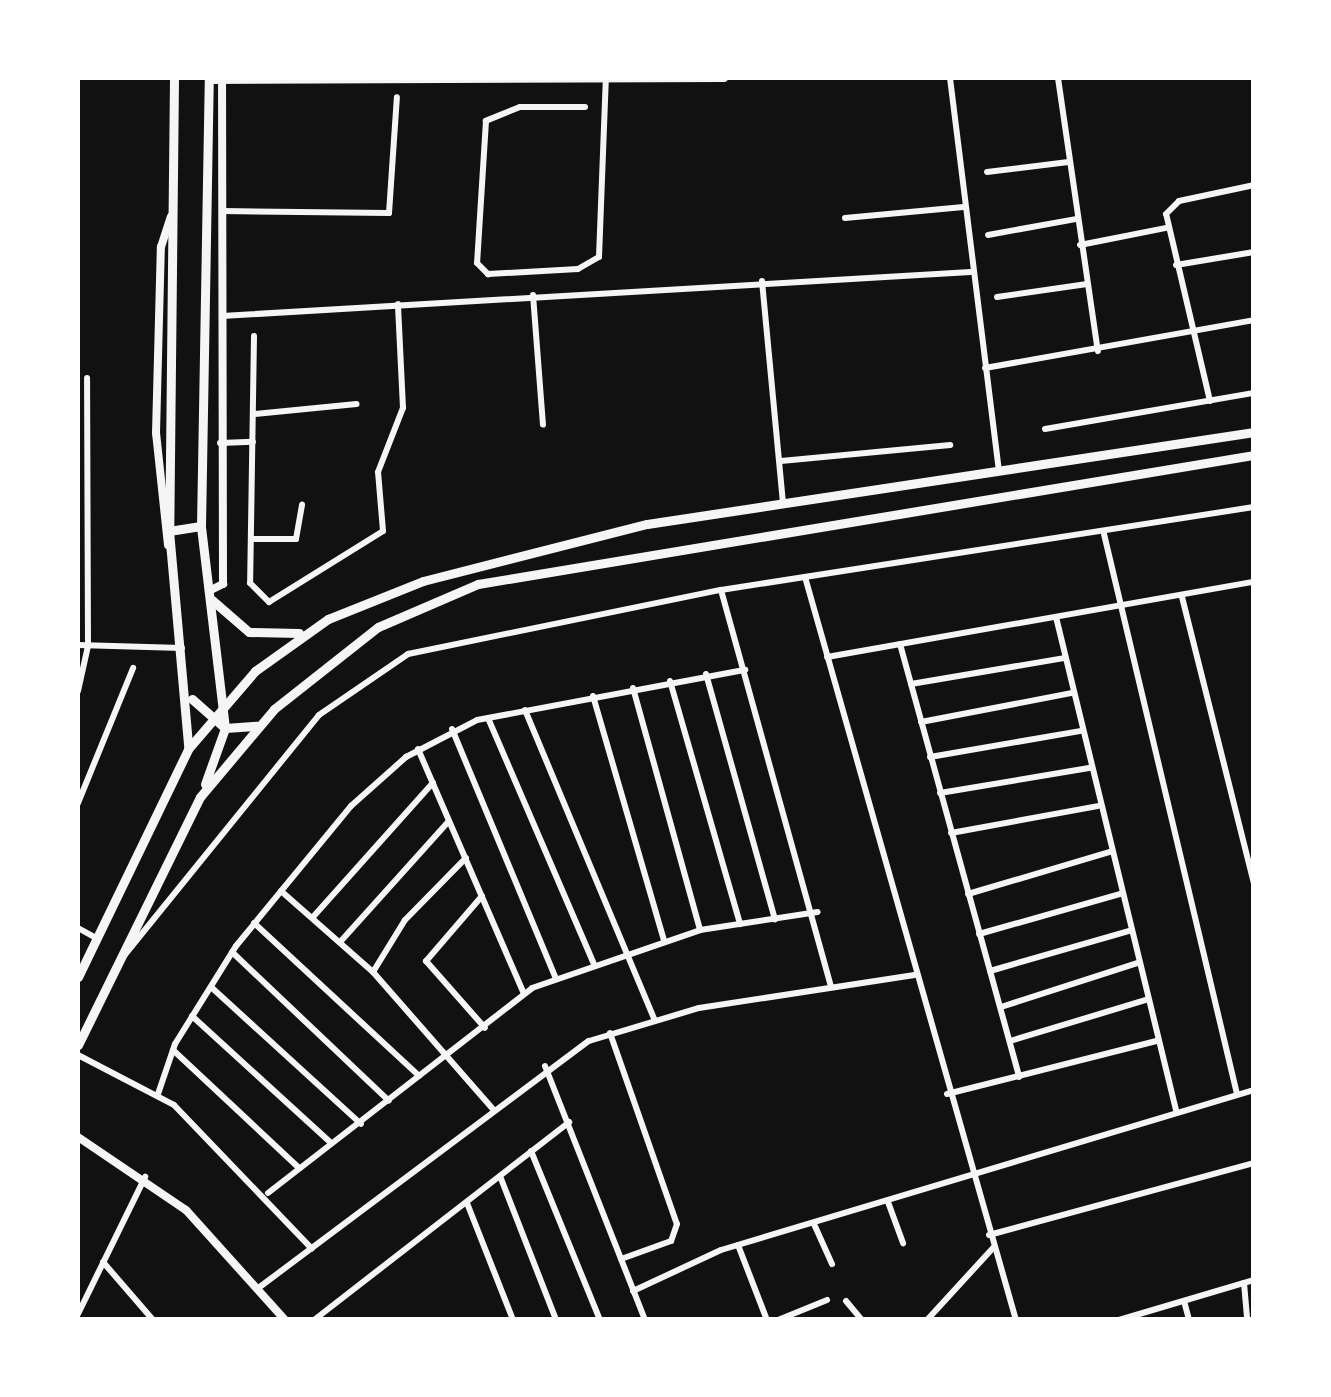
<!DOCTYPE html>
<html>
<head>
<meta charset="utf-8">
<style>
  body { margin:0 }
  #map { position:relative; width:1331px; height:1397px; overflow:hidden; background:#111; font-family:"Fira Sans",sans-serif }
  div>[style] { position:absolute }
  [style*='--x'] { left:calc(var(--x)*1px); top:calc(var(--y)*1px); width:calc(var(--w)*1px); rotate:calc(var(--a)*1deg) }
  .minor>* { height:6px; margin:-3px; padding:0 3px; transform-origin:3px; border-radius:3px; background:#f5f5f5 }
  .tertiary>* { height:8px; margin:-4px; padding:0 4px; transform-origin:4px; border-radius:4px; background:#f5f5f5 }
  .secondary>* { height:9px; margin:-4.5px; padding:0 4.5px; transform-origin:4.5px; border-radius:4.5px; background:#f5f5f5 }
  span { translate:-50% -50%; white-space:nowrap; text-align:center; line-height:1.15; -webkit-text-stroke:10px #fff; paint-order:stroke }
  .frame { position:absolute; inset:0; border:80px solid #fff; pointer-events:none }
</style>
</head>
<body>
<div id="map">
  <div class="minor">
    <i style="--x:950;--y:78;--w:395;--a:82.9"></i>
    <i style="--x:1058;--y:78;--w:276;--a:81.7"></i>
    <i style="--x:585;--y:107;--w:65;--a:180"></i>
    <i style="--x:520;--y:107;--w:37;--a:158"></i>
    <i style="--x:486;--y:121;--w:142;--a:93.6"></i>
    <i style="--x:477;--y:263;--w:16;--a:45"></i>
    <i style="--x:488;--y:274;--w:90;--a:-3.2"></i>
    <i style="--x:578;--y:269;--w:24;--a:-30"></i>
    <i style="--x:599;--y:257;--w:179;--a:-87.8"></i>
    <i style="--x:987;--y:172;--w:82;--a:-7"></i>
    <i style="--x:222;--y:211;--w:167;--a:0.7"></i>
    <i style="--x:389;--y:213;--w:116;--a:-86.1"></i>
    <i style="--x:845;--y:218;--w:119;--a:-5.3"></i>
    <i style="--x:988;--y:235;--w:89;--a:-10.3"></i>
    <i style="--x:1080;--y:245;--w:88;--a:-11.2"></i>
    <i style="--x:1176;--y:265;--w:79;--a:-9.5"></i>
    <i style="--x:762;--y:281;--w:223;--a:84.6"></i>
    <i style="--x:533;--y:295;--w:130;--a:85.6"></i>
    <i style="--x:997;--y:297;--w:91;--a:-8.2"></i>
    <i style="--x:222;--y:316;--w:750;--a:-3.36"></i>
    <i style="--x:254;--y:336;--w:247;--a:90.9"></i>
    <i style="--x:250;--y:583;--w:27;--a:45"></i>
    <i style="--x:269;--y:602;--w:134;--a:-31.9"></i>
    <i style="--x:383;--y:531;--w:59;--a:-94.8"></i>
    <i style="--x:378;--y:472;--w:69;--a:-68.7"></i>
    <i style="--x:403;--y:408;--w:104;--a:-92.8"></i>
    <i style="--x:985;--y:368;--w:273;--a:-10.1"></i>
    <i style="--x:1210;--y:401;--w:192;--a:-103.2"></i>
    <i style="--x:1166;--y:214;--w:18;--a:-45"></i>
    <i style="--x:1179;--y:201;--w:77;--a:-12"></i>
    <i style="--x:255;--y:414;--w:102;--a:-5.6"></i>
    <i style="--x:1045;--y:429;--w:212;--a:-9.8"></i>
    <i style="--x:220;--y:443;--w:33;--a:-2"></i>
    <i style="--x:781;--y:461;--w:170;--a:-5.4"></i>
    <i style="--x:1104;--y:534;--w:576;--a:76.64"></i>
    <i style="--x:253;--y:539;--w:43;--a:0"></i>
    <i style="--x:296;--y:539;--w:35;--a:-80"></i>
    <i style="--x:805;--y:577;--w:772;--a:74.15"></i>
    <i style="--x:721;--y:590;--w:411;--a:74.5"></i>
    <i style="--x:1182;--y:597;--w:295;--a:75.9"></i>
    <i style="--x:1056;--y:617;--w:507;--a:76.32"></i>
    <i style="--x:900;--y:644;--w:449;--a:74.6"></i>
    <i style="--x:78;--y:645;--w:104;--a:1.7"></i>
    <i style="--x:827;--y:657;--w:434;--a:-10"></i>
    <i style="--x:706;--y:674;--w:255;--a:74.3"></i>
    <i style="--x:670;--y:681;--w:253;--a:73.9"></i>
    <i style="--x:911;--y:684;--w:155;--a:-9.6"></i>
    <i style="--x:633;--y:688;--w:251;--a:74.5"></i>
    <i style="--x:78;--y:691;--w:46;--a:-77.5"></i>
    <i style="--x:88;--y:646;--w:268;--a:-90.2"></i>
    <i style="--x:593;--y:696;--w:255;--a:73.8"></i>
    <i style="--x:525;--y:710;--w:335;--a:67.3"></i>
    <i style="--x:488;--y:718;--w:270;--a:66.7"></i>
    <i style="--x:921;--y:722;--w:154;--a:-10.9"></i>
    <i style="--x:452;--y:729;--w:271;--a:67.4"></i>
    <i style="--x:418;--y:749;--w:267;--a:66.6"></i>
    <i style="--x:930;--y:757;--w:152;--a:-9.8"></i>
    <i style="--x:940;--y:793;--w:151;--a:-9.5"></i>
    <i style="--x:78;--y:803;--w:146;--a:-67.8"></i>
    <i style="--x:951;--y:833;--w:149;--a:-10.4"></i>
    <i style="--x:281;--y:891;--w:123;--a:41.4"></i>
    <i style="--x:373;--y:972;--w:181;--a:48.8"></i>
    <i style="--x:968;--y:894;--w:148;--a:-16.5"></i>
    <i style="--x:482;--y:896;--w:86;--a:130.7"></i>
    <i style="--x:426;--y:961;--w:89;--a:48.6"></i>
    <i style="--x:313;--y:917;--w:180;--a:-48.2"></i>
    <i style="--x:254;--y:923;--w:225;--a:42.8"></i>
    <i style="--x:78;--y:928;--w:21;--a:29"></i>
    <i style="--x:979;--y:934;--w:147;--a:-15.8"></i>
    <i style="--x:341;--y:941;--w:161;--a:-48"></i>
    <i style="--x:232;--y:952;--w:216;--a:43.5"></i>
    <i style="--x:123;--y:957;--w:311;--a:-51"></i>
    <i style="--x:319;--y:715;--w:108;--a:-34.4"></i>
    <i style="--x:408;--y:654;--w:319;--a:-11.6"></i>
    <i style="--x:721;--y:590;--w:539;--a:-8.85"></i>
    <i style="--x:990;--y:971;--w:145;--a:-16.1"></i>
    <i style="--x:373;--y:972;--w:61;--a:-58.4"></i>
    <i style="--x:405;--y:920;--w:87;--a:-45.5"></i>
    <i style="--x:211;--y:987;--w:203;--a:42.4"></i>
    <i style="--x:1001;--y:1007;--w:143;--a:-17.9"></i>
    <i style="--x:192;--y:1016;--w:188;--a:42.4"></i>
    <i style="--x:610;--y:1033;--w:202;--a:70.7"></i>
    <i style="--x:677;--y:1224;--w:18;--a:109"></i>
    <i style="--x:671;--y:1241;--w:53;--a:160.2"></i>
    <i style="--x:1010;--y:1041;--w:142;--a:-16.8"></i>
    <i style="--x:173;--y:1050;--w:173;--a:43.1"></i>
    <i style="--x:78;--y:1055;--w:108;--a:27.5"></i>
    <i style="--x:174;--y:1105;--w:199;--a:46.2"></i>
    <i style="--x:545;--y:1066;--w:273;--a:68.5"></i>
    <i style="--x:158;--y:1094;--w:53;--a:-71.2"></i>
    <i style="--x:175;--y:1044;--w:115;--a:-58.1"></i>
    <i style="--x:236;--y:946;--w:181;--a:-50.6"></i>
    <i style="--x:351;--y:806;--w:74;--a:-41.7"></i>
    <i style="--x:406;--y:757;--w:80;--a:-27.5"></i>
    <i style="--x:477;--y:720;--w:273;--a:-10.6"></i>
    <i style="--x:947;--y:1094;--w:216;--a:-14.2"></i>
    <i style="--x:531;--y:1151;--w:183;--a:67.8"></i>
    <i style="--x:500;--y:1176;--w:155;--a:68.7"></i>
    <i style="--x:268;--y:1193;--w:334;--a:-37.8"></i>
    <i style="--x:532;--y:988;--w:178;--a:-19"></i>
    <i style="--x:700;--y:930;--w:119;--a:-8.7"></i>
    <i style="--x:888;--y:1202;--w:44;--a:69.9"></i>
    <i style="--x:467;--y:1203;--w:126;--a:68.5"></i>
    <i style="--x:814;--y:1224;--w:44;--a:65.8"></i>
    <i style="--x:989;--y:1235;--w:275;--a:-15.2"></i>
    <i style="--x:738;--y:1245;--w:80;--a:68.9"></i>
    <i style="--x:103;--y:1262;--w:77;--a:49.2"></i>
    <i style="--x:1244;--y:1283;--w:37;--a:85"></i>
    <i style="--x:257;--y:1289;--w:414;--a:-36.8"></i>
    <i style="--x:589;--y:1041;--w:115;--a:-16.7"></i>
    <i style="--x:699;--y:1008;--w:218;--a:-8.7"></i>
    <i style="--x:633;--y:1291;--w:97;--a:-25"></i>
    <i style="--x:721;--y:1250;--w:556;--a:-16.71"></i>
    <i style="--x:846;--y:1301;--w:25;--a:50"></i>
    <i style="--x:1184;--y:1301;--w:20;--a:75"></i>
    <i style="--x:78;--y:1314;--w:153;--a:-63.9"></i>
    <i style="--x:314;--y:1320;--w:323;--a:-37.8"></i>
    <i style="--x:778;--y:1320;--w:53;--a:-22.2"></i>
    <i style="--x:927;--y:1320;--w:98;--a:-47.5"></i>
    <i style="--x:1119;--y:1320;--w:141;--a:-16.5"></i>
  </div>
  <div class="tertiary">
    <i style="--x:209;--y:80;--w:515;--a:-0.22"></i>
    <i style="--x:168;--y:545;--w:113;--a:-96.1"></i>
    <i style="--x:156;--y:433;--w:186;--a:-88.5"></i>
    <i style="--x:161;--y:247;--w:32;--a:-72"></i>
    <i style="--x:209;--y:591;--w:16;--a:-27"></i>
    <i style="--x:223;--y:584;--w:506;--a:-90.11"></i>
    <i style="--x:78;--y:1137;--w:130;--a:34.1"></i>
    <i style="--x:186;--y:1210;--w:148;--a:48"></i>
  </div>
  <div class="secondary">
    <i style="--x:174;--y:78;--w:453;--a:90.6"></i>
    <i style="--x:169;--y:531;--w:216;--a:84.9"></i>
    <i style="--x:169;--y:531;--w:32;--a:-9"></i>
    <i style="--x:212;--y:600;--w:49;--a:40.9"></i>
    <i style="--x:249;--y:632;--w:50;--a:1.1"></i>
    <i style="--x:192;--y:699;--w:44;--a:41.3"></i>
    <i style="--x:225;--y:728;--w:32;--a:-4"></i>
    <i style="--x:205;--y:784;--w:59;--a:-70.3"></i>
    <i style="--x:225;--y:728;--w:203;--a:-96.8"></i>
    <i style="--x:201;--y:526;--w:448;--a:-89"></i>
    <i style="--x:78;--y:977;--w:253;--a:-64.2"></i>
    <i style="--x:188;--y:749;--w:103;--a:-49.3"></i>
    <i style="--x:255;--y:671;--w:90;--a:-35.5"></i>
    <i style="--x:328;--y:619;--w:102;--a:-21.8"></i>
    <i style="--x:423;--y:581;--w:231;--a:-14.3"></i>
    <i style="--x:647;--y:524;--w:614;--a:-8.62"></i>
    <i style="--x:78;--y:1045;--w:276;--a:-63.8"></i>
    <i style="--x:200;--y:797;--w:115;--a:-49.9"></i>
    <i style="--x:274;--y:709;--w:132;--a:-38.3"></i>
    <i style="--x:378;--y:627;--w:109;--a:-23.3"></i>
    <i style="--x:478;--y:584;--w:787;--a:-9.44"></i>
  </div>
  <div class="frame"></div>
</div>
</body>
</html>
